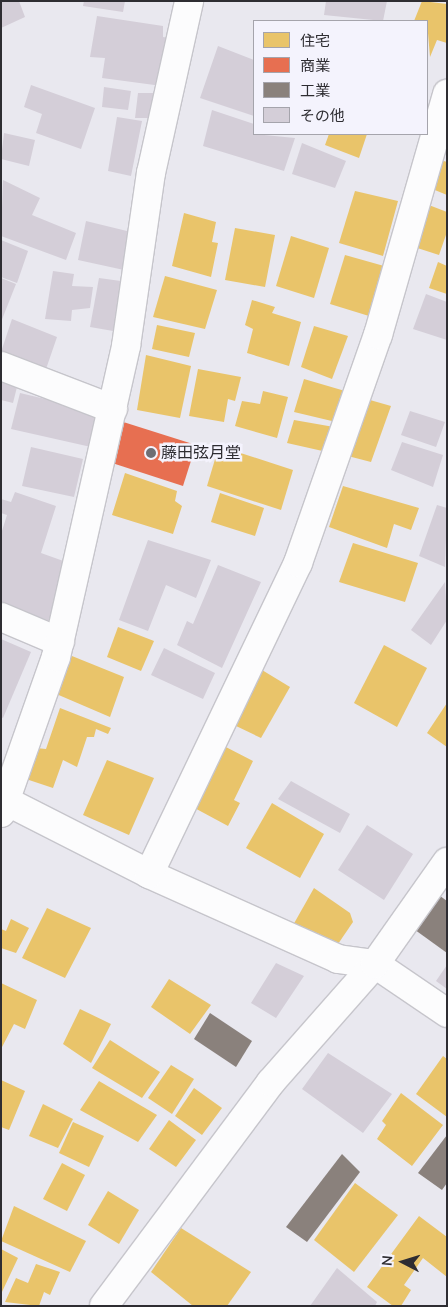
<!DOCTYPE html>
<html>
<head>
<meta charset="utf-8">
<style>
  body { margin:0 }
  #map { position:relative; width:448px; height:1307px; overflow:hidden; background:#e9e8ef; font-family:"Nunito Sans","Noto Sans JP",sans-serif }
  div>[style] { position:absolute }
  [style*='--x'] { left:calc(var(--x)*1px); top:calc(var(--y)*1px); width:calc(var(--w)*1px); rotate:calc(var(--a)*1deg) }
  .homes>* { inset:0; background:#e9c46a }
  .shops>* { inset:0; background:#e76f51 }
  .industry>* { inset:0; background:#8a817c }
  .building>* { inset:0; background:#d4ced8 }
  .roads { filter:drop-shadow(1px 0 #c6c5cb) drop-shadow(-1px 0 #c6c5cb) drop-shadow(0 1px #c6c5cb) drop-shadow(0 -1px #c6c5cb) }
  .minor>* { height:28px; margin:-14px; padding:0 14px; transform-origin:14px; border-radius:14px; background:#fcfcfd }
  .dots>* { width:14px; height:14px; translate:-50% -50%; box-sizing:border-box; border:2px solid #f4f3fd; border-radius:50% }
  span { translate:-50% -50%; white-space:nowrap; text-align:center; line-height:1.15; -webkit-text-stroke:5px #f4f3fd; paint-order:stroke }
  .poi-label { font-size:16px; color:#2e2d32 }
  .left { translate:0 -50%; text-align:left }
  .frame { position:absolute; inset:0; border:2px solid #2e2d32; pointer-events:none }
  .legend { position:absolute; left:253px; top:20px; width:175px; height:115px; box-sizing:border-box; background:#f4f3fd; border:1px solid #a5a4ac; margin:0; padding:6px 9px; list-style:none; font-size:15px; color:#2e2d32 }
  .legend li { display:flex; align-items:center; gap:10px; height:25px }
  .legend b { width:25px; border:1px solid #a5a4ac }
  .north { position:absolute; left:378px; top:1237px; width:50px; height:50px; -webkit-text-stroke:4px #f4f3fd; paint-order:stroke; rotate:275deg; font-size:14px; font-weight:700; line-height:20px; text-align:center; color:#2e2d32 }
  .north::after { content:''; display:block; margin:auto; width:18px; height:22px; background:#2e2d32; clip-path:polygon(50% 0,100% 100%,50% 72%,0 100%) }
</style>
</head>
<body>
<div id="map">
  <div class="homes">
    <i style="clip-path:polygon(422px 1px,447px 4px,447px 43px,437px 40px,430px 57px,427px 21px,414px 21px)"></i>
    <i style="clip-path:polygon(329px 134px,367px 134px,359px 158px,325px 145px)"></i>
    <i style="clip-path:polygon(435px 158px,447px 162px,447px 195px,425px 186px)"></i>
    <i style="clip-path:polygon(355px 191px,398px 201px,383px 256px,339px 243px)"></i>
    <i style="clip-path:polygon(421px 202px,447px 212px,447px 232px,439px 255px,408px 245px)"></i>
    <i style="clip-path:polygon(184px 213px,216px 222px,212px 242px,218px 243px,211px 277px,172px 266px)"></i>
    <i style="clip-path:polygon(235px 228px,275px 235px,265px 287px,225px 280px)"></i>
    <i style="clip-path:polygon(291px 236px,329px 248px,314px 298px,276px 286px)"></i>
    <i style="clip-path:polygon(345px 255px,384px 266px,369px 316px,330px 304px)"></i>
    <i style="clip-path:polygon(438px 262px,447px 266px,447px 294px,429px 288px)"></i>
    <i style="clip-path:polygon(165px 276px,217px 290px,205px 329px,153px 317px)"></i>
    <i style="clip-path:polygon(252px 300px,275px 307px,272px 313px,301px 322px,289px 366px,247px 353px,253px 329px,245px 325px)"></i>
    <i style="clip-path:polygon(157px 325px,195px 333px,189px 357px,152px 349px)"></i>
    <i style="clip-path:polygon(314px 326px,348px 336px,332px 379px,301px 367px)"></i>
    <i style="clip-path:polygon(146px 355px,191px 366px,180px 418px,137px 410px)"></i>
    <i style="clip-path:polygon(198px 369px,241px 377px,235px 401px,228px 399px,224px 422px,189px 416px)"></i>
    <i style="clip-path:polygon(304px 379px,345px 391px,336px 422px,294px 412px)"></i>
    <i style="clip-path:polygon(263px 391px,288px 397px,277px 438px,235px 426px,242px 401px,260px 404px)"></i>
    <i style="clip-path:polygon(363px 398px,391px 406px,371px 462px,344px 455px)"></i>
    <i style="clip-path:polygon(294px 420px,334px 427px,327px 452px,287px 443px)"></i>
    <i style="clip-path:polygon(219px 446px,293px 470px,281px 510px,207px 486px)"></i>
    <i style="clip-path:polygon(125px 473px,177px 491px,175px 501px,182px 506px,173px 534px,112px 515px)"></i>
    <i style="clip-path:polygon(343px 486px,419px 508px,411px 530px,394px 524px,387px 548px,329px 527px)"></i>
    <i style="clip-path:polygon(220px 493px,264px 508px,255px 536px,211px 522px)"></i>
    <i style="clip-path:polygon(353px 543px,418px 563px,405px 602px,339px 582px)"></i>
    <i style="clip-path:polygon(118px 627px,154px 641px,141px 671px,107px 657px)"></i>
    <i style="clip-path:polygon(384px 645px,427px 668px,397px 727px,354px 703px)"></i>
    <i style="clip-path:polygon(67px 654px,124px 677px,110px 717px,54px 693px)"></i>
    <i style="clip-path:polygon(262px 670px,290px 687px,261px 738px,234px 725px)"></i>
    <i style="clip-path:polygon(447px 703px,447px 747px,427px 733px)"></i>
    <i style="clip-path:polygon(60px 708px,111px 728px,108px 734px,96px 729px,94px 737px,87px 737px,77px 767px,63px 760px,53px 788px,26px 779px,36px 748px,46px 749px)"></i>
    <i style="clip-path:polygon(220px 744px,253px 761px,234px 800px,240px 803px,228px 826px,189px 805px)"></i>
    <i style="clip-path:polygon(107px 760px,154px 778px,129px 835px,83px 815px)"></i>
    <i style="clip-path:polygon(272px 803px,324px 834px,300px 878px,246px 848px)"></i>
    <i style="clip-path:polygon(314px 888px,350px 913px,353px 922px,338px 944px,292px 927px)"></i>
    <i style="clip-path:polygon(47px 908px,91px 928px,65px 978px,22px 958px)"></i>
    <i style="clip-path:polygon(11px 919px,29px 928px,16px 953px,1px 948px,1px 929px,6px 931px)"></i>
    <i style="clip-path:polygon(169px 979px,211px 1005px,190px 1034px,151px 1007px)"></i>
    <i style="clip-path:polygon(1px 983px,37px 1000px,25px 1029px,14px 1024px,1px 1049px)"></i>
    <i style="clip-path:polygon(80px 1009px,111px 1024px,91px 1063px,63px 1044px)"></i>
    <i style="clip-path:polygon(110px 1040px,160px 1072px,142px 1098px,92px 1068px)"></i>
    <i style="clip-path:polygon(443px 1056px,447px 1059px,447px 1117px,416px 1094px)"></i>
    <i style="clip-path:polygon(171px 1065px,194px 1079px,172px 1114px,148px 1098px)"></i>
    <i style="clip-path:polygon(1px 1080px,25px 1091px,9px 1130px,1px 1127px)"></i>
    <i style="clip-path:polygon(99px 1081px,157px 1115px,138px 1142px,80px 1110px)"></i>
    <i style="clip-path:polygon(194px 1088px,222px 1108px,202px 1135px,175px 1116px)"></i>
    <i style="clip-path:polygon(401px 1093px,443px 1125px,412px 1166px,377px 1139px,386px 1125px,382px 1121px)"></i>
    <i style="clip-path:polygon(43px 1104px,73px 1119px,58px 1148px,29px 1136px)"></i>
    <i style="clip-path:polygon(169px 1120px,196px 1140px,176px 1167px,149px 1149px)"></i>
    <i style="clip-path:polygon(73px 1122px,104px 1136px,89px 1167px,59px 1153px)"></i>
    <i style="clip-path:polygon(62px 1163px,85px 1175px,67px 1211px,43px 1199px)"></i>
    <i style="clip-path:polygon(355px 1183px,398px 1215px,354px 1272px,314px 1240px)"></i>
    <i style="clip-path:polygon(108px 1191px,139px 1210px,119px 1244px,88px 1225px)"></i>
    <i style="clip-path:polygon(14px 1206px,86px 1241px,70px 1272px,1px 1241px)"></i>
    <i style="clip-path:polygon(419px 1216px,447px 1237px,447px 1277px,423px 1258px,404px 1285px,411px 1290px,401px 1306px,393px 1306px,367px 1287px)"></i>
    <i style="clip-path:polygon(181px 1228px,251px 1272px,227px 1306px,193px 1306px,151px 1272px)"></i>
    <i style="clip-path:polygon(1px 1249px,18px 1258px,1px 1294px)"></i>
    <i style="clip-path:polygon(36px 1264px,60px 1272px,50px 1295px,44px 1292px,39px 1306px,5px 1302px,16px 1278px,28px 1283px)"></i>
  </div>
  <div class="shops">
    <i style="clip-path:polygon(117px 420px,196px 445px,183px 486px,106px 461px)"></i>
  </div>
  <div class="industry">
    <i style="clip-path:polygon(436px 893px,447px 901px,447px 953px,411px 927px)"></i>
    <i style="clip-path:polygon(210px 1013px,252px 1041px,236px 1067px,194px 1039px)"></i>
    <i style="clip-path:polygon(447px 1135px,447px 1183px,442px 1190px,418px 1173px)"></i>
    <i style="clip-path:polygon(342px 1154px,360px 1172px,307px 1242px,286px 1227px)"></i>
  </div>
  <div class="building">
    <i style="clip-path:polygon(1px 1px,19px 1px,25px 17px,1px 28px)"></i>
    <i style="clip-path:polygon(84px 1px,125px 1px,123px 12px,83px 6px)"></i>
    <i style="clip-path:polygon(326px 1px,387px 1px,383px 21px,324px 15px)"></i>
    <i style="clip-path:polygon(97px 16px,163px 26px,163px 37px,169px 38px,162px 86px,102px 78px,105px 58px,90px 57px)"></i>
    <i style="clip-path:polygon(218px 46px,254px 60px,254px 116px,200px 98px)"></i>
    <i style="clip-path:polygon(31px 85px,95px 108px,81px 149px,36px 133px,42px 114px,24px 107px)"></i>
    <i style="clip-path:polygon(104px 87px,131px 91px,128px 110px,102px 107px)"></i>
    <i style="clip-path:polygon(138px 93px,155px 93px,152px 118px,135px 118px)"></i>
    <i style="clip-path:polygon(212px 110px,254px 124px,254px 134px,295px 138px,284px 171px,203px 146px)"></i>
    <i style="clip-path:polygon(117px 117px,142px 121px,131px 176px,108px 171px)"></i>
    <i style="clip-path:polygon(4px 133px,35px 140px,29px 166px,1px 159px)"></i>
    <i style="clip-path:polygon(302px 143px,346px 161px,335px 188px,292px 174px)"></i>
    <i style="clip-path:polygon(3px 180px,40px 198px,32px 215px,76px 233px,66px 260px,1px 236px)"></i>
    <i style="clip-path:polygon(86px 221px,131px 232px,124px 270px,78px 260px)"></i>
    <i style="clip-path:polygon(1px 240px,28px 251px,17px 283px,1px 277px)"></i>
    <i style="clip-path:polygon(53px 271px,74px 274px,72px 286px,93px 287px,90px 308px,72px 310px,71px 321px,45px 319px)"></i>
    <i style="clip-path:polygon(1px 278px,16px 284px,1px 322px)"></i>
    <i style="clip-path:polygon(99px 278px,128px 282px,119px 332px,90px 327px)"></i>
    <i style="clip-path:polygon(426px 294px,447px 302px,447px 340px,413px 329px)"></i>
    <i style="clip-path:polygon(12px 319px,57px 337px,46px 369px,1px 352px)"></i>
    <i style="clip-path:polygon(1px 375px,19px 379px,13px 403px,1px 400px)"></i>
    <i style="clip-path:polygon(20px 393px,100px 412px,91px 447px,11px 429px)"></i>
    <i style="clip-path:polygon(410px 411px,445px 422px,436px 447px,401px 435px)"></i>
    <i style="clip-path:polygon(402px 442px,443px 455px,433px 487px,391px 470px)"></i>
    <i style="clip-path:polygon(31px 447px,83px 459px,74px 497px,22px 486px)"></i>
    <i style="clip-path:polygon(15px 492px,56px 506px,41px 553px,69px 563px,50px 621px,1px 605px,1px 534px,7px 515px,1px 513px,1px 499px,11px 502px)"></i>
    <i style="clip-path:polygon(437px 505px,447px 508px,445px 567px,419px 556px)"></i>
    <i style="clip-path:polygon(148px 540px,211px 560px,196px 598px,166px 585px,148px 631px,119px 620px)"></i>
    <i style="clip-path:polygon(218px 565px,261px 582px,222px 668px,177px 645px,187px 621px,193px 624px)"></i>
    <i style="clip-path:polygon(445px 582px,447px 620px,431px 645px,411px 630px)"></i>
    <i style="clip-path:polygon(1px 639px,31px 652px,3px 718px,1px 717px)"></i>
    <i style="clip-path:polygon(164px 648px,215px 673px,203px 699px,151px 675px)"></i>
    <i style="clip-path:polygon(291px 781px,350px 814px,340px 833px,278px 799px)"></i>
    <i style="clip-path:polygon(367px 825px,413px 854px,384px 900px,338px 870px)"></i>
    <i style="clip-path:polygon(276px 963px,304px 976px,276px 1018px,251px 1003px)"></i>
    <i style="clip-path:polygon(447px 965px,447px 989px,436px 981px)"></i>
    <i style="clip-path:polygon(328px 1053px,392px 1094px,363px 1133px,302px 1089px)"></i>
    <i style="clip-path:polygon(337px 1268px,377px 1302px,375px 1306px,310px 1306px)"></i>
  </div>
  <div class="roads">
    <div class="minor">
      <i style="--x:1;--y:366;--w:120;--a:21"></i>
      <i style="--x:1;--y:617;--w:64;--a:23"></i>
      <i style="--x:6;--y:801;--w:161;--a:27"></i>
      <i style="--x:149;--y:874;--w:207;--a:24.2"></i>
      <i style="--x:338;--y:959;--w:37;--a:8"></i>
      <i style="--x:375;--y:964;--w:87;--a:34.2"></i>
      <i style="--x:1;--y:813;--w:165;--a:-70.6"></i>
      <i style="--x:56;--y:657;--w:319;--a:-77.3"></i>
      <i style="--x:126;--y:346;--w:175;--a:-81.8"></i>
      <i style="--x:151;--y:173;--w:176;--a:-77.5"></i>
      <i style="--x:149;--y:874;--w:345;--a:-64.4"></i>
      <i style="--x:298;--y:563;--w:242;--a:-70.7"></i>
      <i style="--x:378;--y:335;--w:251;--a:-74"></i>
      <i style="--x:104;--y:1306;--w:279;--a:-53.3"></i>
      <i style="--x:271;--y:1082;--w:157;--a:-48.6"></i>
      <i style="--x:375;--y:964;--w:125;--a:-54.8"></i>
    </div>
  </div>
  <div class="dots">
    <i style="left:151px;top:453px;background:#6f6e74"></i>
  </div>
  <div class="poi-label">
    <span class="left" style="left:161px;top:453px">藤田弦月堂</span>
  </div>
  <div class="frame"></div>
  <ul class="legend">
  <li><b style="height:14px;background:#e9c46a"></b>住宅</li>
  <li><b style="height:14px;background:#e76f51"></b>商業</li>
  <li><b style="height:14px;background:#8a817c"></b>工業</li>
  <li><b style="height:14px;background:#d4ced8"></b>その他</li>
  </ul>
  <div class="north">N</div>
</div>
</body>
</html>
